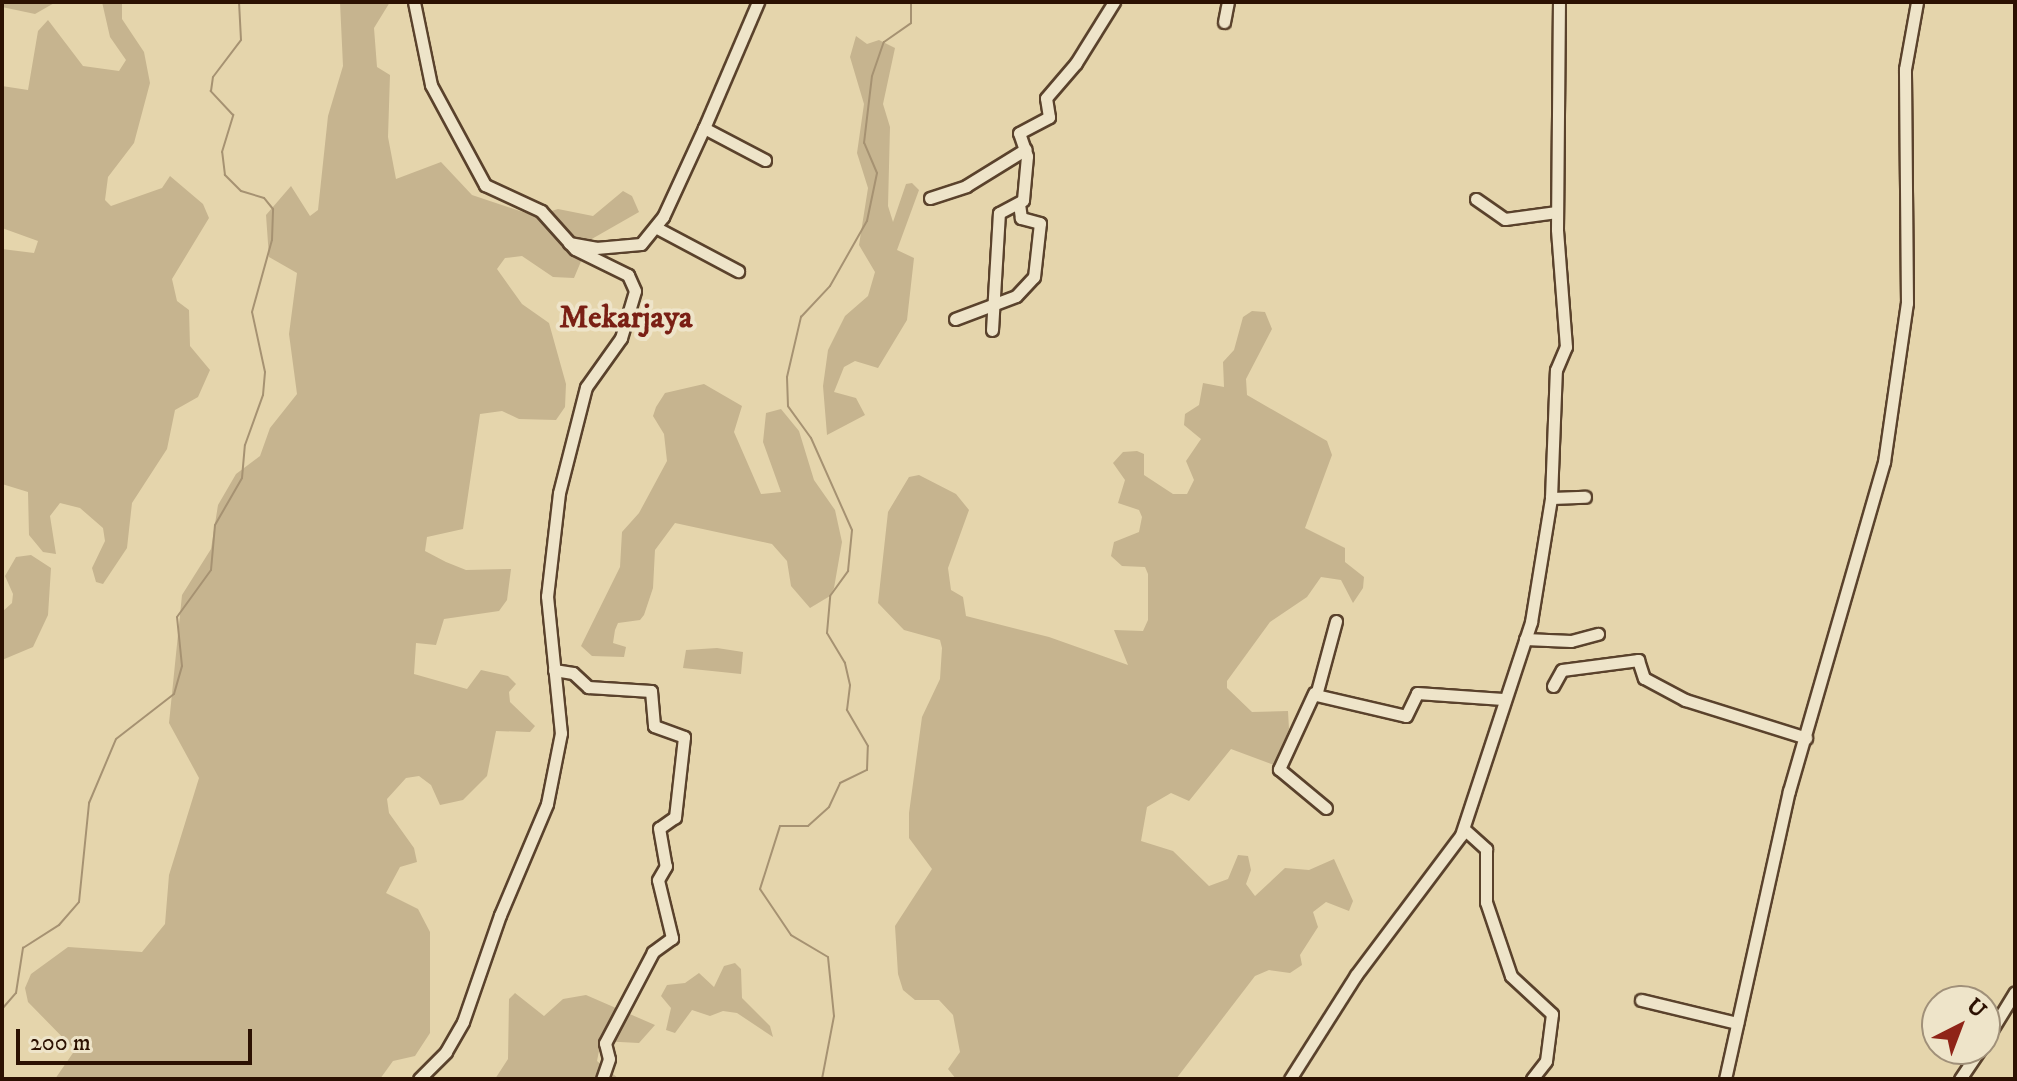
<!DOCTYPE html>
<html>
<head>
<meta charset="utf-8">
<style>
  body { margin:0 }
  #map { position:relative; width:2017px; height:1081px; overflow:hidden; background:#e5d5ac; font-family:"IM FELL DW Pica",serif }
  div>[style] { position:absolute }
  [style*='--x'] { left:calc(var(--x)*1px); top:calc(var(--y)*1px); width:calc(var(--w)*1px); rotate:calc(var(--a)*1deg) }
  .green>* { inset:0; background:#c6b48f }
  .stream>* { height:2px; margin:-1px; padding:0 1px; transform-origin:1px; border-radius:1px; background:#a69272 }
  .roads { filter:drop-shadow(2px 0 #5a422c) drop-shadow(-2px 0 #5a422c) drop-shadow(0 2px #5a422c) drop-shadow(0 -2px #5a422c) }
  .minor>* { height:11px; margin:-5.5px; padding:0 5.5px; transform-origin:5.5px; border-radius:5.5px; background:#eee4c9 }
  span { translate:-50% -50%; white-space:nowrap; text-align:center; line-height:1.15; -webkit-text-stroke:8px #eee4c9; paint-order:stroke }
  .quarter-label { font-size:32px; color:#7a1f14; font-weight:700 }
  .frame { position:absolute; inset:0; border:4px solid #2c1102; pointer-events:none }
  .north { position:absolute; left:1921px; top:985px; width:80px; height:80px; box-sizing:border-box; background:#eee4c9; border:2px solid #a09079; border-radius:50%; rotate:42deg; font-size:22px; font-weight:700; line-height:32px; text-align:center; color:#2c1102 }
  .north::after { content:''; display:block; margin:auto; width:28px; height:36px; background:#8f2418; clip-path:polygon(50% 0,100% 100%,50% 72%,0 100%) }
  .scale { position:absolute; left:16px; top:1029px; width:236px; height:36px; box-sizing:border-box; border:4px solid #2c1102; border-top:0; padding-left:10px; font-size:24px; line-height:28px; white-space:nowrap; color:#2c1102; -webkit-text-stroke:6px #eee4c9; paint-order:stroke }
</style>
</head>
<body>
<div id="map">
  <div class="green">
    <i style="clip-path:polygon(2px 2px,56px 2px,35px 14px,2px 7px)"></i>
    <i style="clip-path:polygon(102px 2px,122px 2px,122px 19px,144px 52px,150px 83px,134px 143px,108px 177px,105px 200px,111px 206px,162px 188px,170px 176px,203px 204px,209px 218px,172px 279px,177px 301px,189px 310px,190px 346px,210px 370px,198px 397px,175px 410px,167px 449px,132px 503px,127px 548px,103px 584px,96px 582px,92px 568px,105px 541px,103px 528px,80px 508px,60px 503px,50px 516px,56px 554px,43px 552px,29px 535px,28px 492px,2px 484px,2px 249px,34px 253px,38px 241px,2px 228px,2px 86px,28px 90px,38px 31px,48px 20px,83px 66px,119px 71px,126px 60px,110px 37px)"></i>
    <i style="clip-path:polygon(340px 2px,390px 2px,374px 28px,377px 67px,390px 75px,388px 137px,396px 179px,441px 162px,472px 195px,535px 216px,558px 209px,593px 216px,623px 191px,632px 196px,639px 212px,590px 240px,574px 278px,553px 277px,522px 256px,505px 258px,497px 269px,522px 304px,549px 323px,566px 384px,565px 407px,556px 420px,519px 419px,502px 411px,480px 414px,463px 529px,427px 537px,425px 551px,446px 562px,466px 570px,511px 569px,507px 600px,499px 611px,444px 619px,436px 645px,416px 643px,414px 674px,467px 689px,481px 670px,508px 676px,516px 684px,509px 692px,510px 702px,535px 726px,530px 732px,496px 731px,487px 776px,463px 800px,440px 805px,431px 785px,419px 776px,406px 778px,387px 799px,389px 813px,414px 848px,417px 862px,400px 867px,386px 893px,418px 909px,430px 932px,430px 1033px,415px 1056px,393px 1061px,380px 1079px,55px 1079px,75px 1050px,28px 1002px,25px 988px,31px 974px,68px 947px,142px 952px,165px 924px,169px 875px,199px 778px,169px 723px,182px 595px,211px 549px,218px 505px,236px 474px,260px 456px,270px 428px,297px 394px,289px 334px,297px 273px,269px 257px,266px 215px,291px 186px,310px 216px,318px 210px,328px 116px,343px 66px)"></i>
    <i style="clip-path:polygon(856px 36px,867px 44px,879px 40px,895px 48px,883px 104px,890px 127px,888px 206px,893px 222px,906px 184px,912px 183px,919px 190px,897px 250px,914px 258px,907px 320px,878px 368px,855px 361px,844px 367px,834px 392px,856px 398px,865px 415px,827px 435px,823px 386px,828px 350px,845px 316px,868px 296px,875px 272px,859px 245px,868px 188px,857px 153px,864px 104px,850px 57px)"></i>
    <i style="clip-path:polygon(1252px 311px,1265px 312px,1272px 329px,1246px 379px,1247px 395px,1327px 441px,1332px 455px,1305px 528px,1345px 548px,1345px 562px,1364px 577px,1363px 588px,1353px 603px,1341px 580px,1321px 577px,1307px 597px,1270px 622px,1227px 681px,1227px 688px,1252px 712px,1288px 711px,1289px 729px,1274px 765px,1231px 749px,1189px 801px,1171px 793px,1147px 807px,1141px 841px,1173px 851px,1209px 886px,1228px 879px,1238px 855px,1248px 856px,1251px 870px,1246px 884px,1255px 896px,1285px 868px,1309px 870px,1334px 859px,1353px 901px,1349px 911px,1326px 902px,1313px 912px,1318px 927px,1300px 955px,1302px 965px,1290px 973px,1269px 970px,1255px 976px,1176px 1079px,956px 1079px,948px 1069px,960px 1052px,953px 1015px,939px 1000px,915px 1000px,903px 990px,898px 974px,895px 926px,932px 869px,909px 838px,909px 813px,922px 717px,940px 679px,942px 648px,940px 640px,904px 630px,878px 603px,888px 512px,909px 477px,919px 475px,956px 494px,969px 510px,948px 568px,951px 590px,963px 597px,966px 616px,1049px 637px,1128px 665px,1114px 630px,1143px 631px,1148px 620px,1148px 574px,1145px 567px,1122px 566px,1111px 556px,1114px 542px,1139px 532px,1142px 517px,1139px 510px,1118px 503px,1125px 480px,1113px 463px,1123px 452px,1137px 451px,1144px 454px,1144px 475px,1173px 494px,1187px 494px,1194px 480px,1186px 461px,1201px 439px,1184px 425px,1185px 414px,1199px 405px,1203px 383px,1224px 387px,1223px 362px,1234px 350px,1243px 317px)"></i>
    <i style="clip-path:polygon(704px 384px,742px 406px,734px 432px,761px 494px,781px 492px,763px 442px,766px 413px,781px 409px,799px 431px,814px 480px,835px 510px,842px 542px,834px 588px,830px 596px,810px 608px,791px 586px,787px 561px,772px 544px,675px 523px,655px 550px,653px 588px,644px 615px,640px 620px,618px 623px,615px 630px,613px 643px,626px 647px,624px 657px,592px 656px,581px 646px,620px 567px,622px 532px,639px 513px,667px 461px,664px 434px,653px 416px,656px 407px,665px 393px)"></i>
    <i style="clip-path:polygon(31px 555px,51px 568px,48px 615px,33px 647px,2px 660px,2px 612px,12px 603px,13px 594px,5px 576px,16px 557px)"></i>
    <i style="clip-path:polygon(717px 648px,743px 652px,741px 674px,683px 668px,686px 650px)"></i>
    <i style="clip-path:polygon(735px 963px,741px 969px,742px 998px,770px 1026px,773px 1037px,737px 1013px,723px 1011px,710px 1016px,692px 1010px,675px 1033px,666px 1030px,671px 1008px,661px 996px,667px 985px,685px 983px,699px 973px,714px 987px,724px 966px)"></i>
    <i style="clip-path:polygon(515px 993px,544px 1016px,563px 999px,586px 995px,655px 1025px,639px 1043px,601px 1041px,597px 1061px,619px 1079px,495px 1079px,508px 1059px,509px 999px)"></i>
  </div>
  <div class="stream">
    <i style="--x:2;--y:1009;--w:21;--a:-49"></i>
    <i style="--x:16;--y:993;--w:46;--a:-81.2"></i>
    <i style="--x:23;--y:948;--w:43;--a:-32.6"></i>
    <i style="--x:59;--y:925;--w:30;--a:-49"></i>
    <i style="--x:79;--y:902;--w:100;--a:-84.2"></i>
    <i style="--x:89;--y:803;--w:69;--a:-67.1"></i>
    <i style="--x:116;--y:739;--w:73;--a:-37.8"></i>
    <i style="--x:174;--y:694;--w:29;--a:-74"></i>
    <i style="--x:182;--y:666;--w:49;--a:-95.8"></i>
    <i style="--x:177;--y:617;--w:58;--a:-54.1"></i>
    <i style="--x:211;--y:570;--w:45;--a:-84.9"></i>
    <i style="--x:215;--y:525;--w:54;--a:-60.1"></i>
    <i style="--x:242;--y:478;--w:33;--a:-85"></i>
    <i style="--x:245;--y:445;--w:53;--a:-70.2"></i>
    <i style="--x:263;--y:395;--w:23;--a:-85"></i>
    <i style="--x:265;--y:372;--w:61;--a:-102.2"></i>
    <i style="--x:252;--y:312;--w:75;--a:-74.5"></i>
    <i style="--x:272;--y:240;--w:31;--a:-88"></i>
    <i style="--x:273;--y:209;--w:14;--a:-129"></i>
    <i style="--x:264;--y:198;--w:24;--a:-163"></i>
    <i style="--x:241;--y:191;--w:23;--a:-135"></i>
    <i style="--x:225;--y:175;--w:23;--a:-97"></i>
    <i style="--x:222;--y:152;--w:39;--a:-73"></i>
    <i style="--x:233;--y:115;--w:33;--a:-133"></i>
    <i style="--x:211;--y:91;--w:14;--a:-82"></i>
    <i style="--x:213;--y:77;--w:46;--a:-52.9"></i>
    <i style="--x:241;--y:40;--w:38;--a:-93"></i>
    <i style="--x:822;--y:1079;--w:64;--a:-79.2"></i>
    <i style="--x:834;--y:1016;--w:59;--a:-95.8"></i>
    <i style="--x:828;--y:957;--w:43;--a:-149.3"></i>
    <i style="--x:791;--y:935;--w:55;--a:-124"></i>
    <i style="--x:760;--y:889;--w:66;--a:-72.4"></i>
    <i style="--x:780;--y:826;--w:28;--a:0"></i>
    <i style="--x:808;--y:826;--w:28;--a:-42"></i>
    <i style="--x:829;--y:807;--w:26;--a:-65"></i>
    <i style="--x:840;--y:783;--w:30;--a:-26"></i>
    <i style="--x:867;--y:770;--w:24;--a:-88"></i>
    <i style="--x:868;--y:746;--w:42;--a:-120.3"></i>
    <i style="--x:847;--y:710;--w:25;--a:-83"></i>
    <i style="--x:850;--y:685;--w:23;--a:-103"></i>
    <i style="--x:845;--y:663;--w:35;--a:-121"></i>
    <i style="--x:827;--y:633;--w:37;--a:-85"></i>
    <i style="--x:830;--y:596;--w:31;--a:-54"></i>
    <i style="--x:848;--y:571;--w:41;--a:-84.4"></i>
    <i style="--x:852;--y:530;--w:101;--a:-114"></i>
    <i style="--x:811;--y:438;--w:39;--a:-126"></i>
    <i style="--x:788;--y:406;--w:29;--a:-92"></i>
    <i style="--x:787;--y:377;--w:62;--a:-76.9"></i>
    <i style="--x:801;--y:317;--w:42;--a:-46.9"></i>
    <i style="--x:830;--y:286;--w:75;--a:-60.4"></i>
    <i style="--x:867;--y:221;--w:49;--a:-78.2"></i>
    <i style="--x:877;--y:173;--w:33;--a:-113"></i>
    <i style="--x:864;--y:143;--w:67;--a:-83.2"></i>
    <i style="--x:872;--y:76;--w:36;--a:-71"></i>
    <i style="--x:884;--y:42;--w:33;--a:-35"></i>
    <i style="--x:911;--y:23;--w:21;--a:-90"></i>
  </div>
  <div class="roads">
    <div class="minor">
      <i style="--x:414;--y:2;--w:85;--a:78.4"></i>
      <i style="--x:431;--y:85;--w:114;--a:61.6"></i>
      <i style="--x:485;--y:185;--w:62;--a:24.9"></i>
      <i style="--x:541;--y:211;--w:51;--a:48.2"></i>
      <i style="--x:575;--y:249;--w:59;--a:26.1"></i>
      <i style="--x:628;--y:275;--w:17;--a:66"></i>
      <i style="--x:635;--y:291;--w:49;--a:106.6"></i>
      <i style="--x:621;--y:338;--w:60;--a:125.5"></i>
      <i style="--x:586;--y:387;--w:109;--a:104.3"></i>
      <i style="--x:559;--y:493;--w:104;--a:96.6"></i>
      <i style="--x:547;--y:596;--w:138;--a:84.2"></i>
      <i style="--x:561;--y:733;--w:72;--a:101.2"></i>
      <i style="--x:547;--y:804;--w:121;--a:112.9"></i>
      <i style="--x:500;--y:915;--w:113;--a:109.1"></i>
      <i style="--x:463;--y:1022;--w:34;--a:120"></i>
      <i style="--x:446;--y:1052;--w:38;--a:135"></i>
      <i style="--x:1224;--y:22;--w:20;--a:-79"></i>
      <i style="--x:704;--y:128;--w:137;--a:-66.8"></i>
      <i style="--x:930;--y:198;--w:38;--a:-18"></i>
      <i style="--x:966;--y:186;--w:70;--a:-31.7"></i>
      <i style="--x:1476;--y:199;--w:35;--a:35"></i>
      <i style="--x:1505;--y:219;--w:52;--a:-7.7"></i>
      <i style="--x:657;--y:228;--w:92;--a:28"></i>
      <i style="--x:569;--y:243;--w:27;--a:10"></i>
      <i style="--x:596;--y:248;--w:45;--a:-5.1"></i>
      <i style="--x:641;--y:244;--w:35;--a:-51"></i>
      <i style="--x:663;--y:217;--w:98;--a:-65.3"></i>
      <i style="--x:704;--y:128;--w:69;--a:27.7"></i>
      <i style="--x:955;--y:319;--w:65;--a:-20.7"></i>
      <i style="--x:1016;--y:296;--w:26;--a:-47"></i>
      <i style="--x:1034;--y:277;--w:54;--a:-83.7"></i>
      <i style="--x:1040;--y:223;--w:20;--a:-165"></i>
      <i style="--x:1021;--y:218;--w:14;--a:-98"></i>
      <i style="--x:992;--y:330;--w:117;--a:-86.6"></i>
      <i style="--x:999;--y:213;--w:27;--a:-28"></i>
      <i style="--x:1023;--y:200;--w:44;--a:-84.8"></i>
      <i style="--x:1027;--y:156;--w:24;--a:-109"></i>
      <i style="--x:1019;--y:133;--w:34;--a:-28"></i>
      <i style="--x:1049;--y:117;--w:19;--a:-99"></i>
      <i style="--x:1046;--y:98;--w:46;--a:-49.4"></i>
      <i style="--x:1076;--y:63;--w:72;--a:-58.1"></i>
      <i style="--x:1551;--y:498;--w:34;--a:-2"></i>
      <i style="--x:1336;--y:621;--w:77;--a:105.1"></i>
      <i style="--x:1316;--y:695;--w:92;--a:13.1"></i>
      <i style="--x:1406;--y:716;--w:25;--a:-64"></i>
      <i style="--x:1417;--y:693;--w:86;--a:4"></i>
      <i style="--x:1525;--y:639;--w:46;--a:2.5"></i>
      <i style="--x:1571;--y:641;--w:28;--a:-15"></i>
      <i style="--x:554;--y:670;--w:19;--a:9"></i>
      <i style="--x:573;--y:673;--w:21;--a:43"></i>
      <i style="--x:588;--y:687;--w:63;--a:3.6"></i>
      <i style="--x:651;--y:691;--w:35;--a:85"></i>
      <i style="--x:654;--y:726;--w:32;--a:20"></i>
      <i style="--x:684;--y:737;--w:81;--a:96.4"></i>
      <i style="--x:675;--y:817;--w:19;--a:145"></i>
      <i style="--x:659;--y:828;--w:39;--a:80"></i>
      <i style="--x:666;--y:866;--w:16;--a:120"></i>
      <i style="--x:658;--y:880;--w:60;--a:76.4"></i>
      <i style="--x:672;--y:938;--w:24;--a:144"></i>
      <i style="--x:653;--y:952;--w:103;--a:117.8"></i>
      <i style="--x:605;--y:1043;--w:16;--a:76"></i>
      <i style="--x:609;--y:1059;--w:21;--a:109"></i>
      <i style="--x:1553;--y:686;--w:18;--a:-61"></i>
      <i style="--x:1562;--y:670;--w:77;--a:-7.5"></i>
      <i style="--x:1638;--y:660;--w:19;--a:72"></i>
      <i style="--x:1644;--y:678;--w:47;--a:28.2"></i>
      <i style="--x:1685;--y:700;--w:127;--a:17.4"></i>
      <i style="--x:1314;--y:693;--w:84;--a:114.7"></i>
      <i style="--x:1279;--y:769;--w:61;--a:39.7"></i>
      <i style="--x:1464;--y:829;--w:30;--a:42"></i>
      <i style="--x:1486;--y:849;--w:53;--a:90"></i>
      <i style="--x:1486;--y:902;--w:78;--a:71.3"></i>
      <i style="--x:1511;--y:976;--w:56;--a:42.8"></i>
      <i style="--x:1552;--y:1014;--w:47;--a:97.3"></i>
      <i style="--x:1546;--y:1061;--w:23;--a:128"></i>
      <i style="--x:1641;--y:1000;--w:99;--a:13.5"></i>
      <i style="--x:1985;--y:1041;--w:57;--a:-58.5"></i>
      <i style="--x:1290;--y:1079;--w:123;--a:-57.6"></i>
      <i style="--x:1356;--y:975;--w:175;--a:-53.1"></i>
      <i style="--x:1461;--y:835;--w:224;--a:-71.8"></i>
      <i style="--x:1531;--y:622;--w:126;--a:-80.8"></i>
      <i style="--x:1551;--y:498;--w:128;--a:-87.8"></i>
      <i style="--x:1556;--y:370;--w:25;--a:-67"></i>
      <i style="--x:1566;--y:347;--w:118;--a:-94.4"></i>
      <i style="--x:1557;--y:229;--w:227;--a:-89.5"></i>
      <i style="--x:1725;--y:1079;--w:295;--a:-77.5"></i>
      <i style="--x:1789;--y:791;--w:342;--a:-73.9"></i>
      <i style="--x:1884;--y:462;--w:161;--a:-81.8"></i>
      <i style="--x:1907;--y:303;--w:234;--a:-90.5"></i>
      <i style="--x:1905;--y:69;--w:68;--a:-79.8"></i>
      <i style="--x:1960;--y:1079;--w:36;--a:-56"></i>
    </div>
  </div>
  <div class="quarter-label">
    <span style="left:626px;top:318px">Mekarjaya</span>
  </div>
  <div class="frame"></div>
  <div class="north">U</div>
  <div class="scale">200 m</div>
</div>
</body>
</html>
